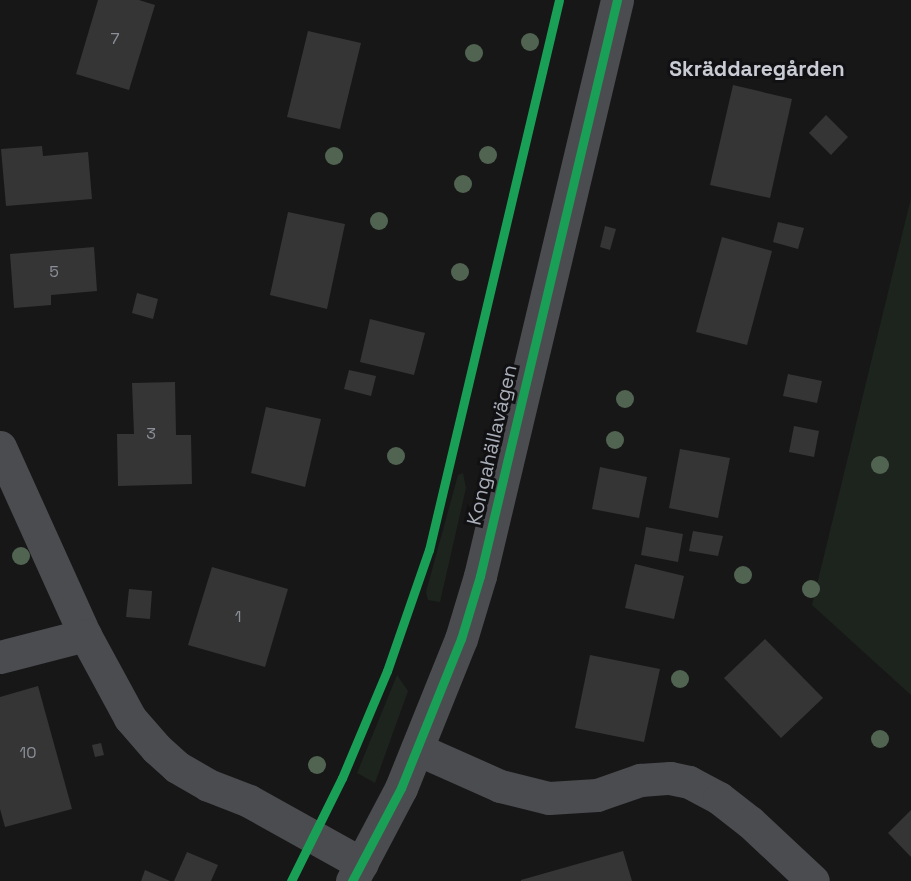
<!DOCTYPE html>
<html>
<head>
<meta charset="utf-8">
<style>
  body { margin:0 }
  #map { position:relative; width:911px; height:881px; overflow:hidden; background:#171717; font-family:"Space Grotesk",sans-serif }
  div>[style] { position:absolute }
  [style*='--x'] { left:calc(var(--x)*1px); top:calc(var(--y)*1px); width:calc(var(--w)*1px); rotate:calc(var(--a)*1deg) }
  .green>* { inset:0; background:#1d241e }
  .building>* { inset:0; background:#353536 }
  .minor>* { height:33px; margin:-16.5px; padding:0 16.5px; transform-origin:16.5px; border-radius:16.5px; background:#4b4c50 }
  .cycleway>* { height:9px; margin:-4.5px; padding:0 4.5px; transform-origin:4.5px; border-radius:4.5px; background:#1a9f57 }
  .trees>* { width:18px; height:18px; margin:-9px; border-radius:50%; background:#506451 }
  span { translate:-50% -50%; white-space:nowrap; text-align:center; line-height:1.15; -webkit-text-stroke:6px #111113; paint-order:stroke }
  .number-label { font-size:16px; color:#8b8f98 }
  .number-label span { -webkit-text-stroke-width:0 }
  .street-label { font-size:20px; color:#a8adb8 }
  .neighbourhood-label { font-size:21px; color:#c9ccd4; font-weight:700 }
</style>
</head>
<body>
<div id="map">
  <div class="green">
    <i style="clip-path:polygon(911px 198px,911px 695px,812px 605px)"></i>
    <i style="clip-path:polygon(463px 473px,466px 488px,440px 602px,428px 600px,426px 592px,458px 475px)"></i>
    <i style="clip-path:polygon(397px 675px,408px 691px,375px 783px,357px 773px)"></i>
  </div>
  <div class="building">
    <i style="clip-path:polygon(98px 0,139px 0,155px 5px,129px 90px,76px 74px)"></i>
    <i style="clip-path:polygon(308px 31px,361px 43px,340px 129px,287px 117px)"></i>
    <i style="clip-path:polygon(733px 85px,792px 99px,770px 198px,710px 185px)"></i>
    <i style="clip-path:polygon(826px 115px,848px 137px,831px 155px,809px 133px)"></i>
    <i style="clip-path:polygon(42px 146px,43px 156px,88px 152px,92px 199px,6px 206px,1px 149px)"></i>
    <i style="clip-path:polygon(288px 212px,345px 224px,327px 309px,270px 295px)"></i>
    <i style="clip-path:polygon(778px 222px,804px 228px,798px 249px,773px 242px)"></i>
    <i style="clip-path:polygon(605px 226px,616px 229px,610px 250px,600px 247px)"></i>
    <i style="clip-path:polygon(722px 237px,772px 251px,747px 345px,696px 332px)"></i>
    <i style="clip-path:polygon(94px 247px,97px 291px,51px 295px,51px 305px,14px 308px,10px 254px)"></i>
    <i style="clip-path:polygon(137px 293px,158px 299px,153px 319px,132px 313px)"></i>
    <i style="clip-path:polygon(370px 319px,425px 333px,414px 375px,360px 362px)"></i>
    <i style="clip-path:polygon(349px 370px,376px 376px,371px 396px,344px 389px)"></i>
    <i style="clip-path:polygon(788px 374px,822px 381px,817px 403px,783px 396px)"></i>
    <i style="clip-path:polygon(175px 382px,176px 435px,191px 435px,192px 484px,118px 486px,117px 434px,134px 434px,132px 383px)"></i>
    <i style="clip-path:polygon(266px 407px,321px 419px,305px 487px,251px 473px)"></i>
    <i style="clip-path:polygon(794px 426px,819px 431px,814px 457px,789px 452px)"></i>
    <i style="clip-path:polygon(680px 449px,730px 458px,718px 518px,669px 508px)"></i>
    <i style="clip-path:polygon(600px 467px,647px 477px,639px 518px,592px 509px)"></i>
    <i style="clip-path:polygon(646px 527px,683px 534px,678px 562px,641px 555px)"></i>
    <i style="clip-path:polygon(693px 531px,723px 536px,718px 556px,689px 551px)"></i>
    <i style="clip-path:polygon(635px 564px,684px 576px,674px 619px,625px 608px)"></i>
    <i style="clip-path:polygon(212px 567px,288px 589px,265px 667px,188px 645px)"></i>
    <i style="clip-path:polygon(129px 589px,152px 591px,150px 619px,126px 617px)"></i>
    <i style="clip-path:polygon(765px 639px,823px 698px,781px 738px,724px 678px)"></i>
    <i style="clip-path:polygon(590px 655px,660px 669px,644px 742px,575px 728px)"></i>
    <i style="clip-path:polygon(38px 686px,72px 809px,5px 827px,0 809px,0 697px)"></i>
    <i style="clip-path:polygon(101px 743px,104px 755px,95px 757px,92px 745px)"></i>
    <i style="clip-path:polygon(911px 810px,911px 857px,888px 833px)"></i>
    <i style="clip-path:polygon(623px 851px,632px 881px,521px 881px,521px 880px)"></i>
    <i style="clip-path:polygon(187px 852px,218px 865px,211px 881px,174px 881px)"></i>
    <i style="clip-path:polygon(145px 870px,170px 881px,141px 881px)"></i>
  </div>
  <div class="minor">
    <i style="--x:0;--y:447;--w:206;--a:65.7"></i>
    <i style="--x:85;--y:635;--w:94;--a:61.5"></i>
    <i style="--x:130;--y:718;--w:40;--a:49"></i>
    <i style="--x:156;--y:748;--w:28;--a:42"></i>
    <i style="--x:177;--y:767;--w:36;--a:30"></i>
    <i style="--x:208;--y:785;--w:44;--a:21.3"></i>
    <i style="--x:249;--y:801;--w:129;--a:29.1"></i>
    <i style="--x:0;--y:657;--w:88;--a:-14.5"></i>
    <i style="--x:417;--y:749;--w:91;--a:24"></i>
    <i style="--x:500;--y:786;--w:50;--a:13.8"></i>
    <i style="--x:549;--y:798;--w:48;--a:-3.6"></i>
    <i style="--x:597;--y:795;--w:46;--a:-19.2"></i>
    <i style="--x:640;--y:780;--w:30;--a:-4"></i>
    <i style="--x:670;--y:778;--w:19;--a:12"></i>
    <i style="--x:689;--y:782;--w:34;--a:28"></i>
    <i style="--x:719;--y:798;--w:39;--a:38"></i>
    <i style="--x:750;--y:822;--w:86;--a:43.1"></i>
    <i style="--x:352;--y:881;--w:105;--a:-62.2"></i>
    <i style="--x:401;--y:788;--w:161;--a:-68.1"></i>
    <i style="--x:461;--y:639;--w:66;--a:-73.2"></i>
    <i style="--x:480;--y:576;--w:592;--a:-76.62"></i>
  </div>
  <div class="cycleway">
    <i style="--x:291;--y:881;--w:115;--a:-63.7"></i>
    <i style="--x:342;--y:778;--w:116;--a:-67.2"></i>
    <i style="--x:387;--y:671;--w:128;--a:-70.9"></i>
    <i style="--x:429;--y:550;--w:565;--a:-76.7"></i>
    <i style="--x:352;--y:881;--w:105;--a:-62.2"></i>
    <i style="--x:401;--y:788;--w:161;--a:-68.1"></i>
    <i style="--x:461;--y:639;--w:66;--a:-73.2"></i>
    <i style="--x:480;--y:576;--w:592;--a:-76.62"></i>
  </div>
  <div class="trees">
    <i style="left:530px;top:42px"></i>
    <i style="left:474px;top:53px"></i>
    <i style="left:488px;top:155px"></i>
    <i style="left:334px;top:156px"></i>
    <i style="left:463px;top:184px"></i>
    <i style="left:379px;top:221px"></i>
    <i style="left:460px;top:272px"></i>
    <i style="left:625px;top:399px"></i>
    <i style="left:615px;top:440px"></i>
    <i style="left:396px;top:456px"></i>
    <i style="left:880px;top:465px"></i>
    <i style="left:21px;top:556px"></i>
    <i style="left:743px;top:575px"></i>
    <i style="left:811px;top:589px"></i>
    <i style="left:680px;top:679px"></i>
    <i style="left:880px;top:739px"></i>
    <i style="left:317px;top:765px"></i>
  </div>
  <div class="number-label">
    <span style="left:115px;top:39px">7</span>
    <span style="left:54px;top:272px">5</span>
    <span style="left:151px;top:434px">3</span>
    <span style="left:238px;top:617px">1</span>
    <span style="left:28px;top:753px">10</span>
  </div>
  <div class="street-label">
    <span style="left:492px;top:445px;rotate:-77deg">Kongahällavägen</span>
  </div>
  <div class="neighbourhood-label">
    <span style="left:757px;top:69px">Skräddaregården</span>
  </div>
</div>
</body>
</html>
